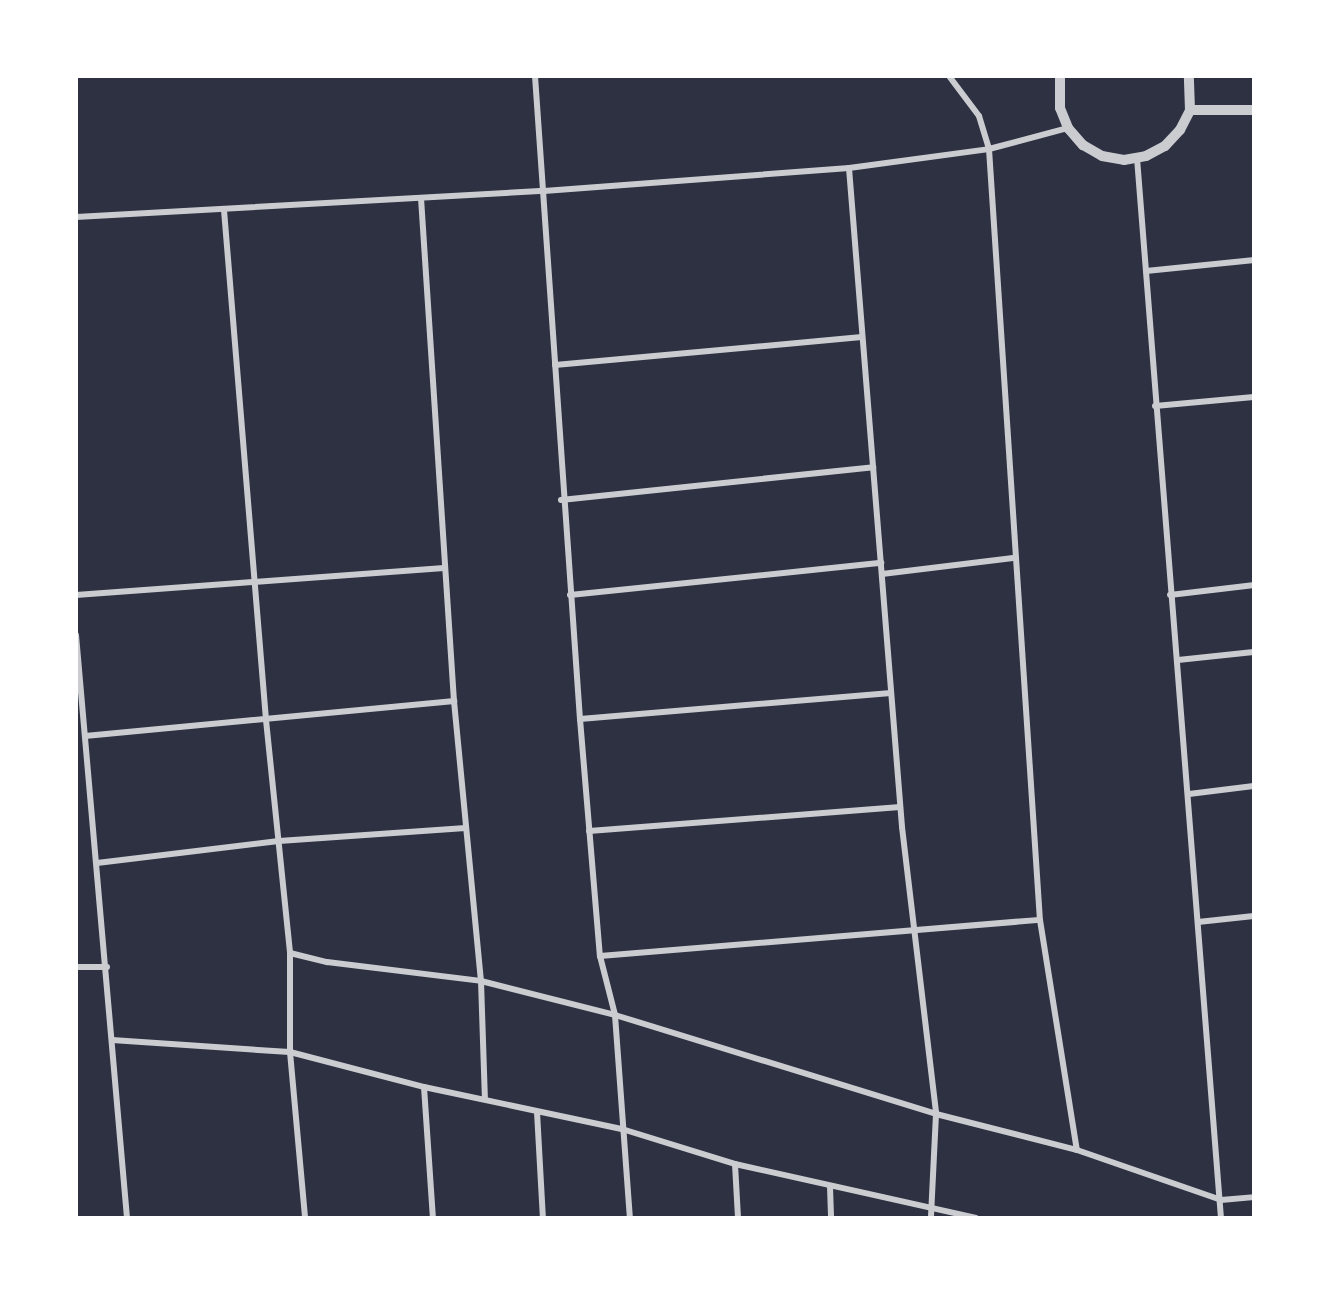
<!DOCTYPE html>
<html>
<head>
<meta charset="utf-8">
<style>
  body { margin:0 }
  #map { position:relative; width:1330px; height:1294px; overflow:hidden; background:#2d3142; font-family:Lora,serif }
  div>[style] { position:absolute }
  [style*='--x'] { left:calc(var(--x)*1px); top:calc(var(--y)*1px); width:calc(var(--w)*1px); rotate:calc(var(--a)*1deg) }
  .minor>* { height:6px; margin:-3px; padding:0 3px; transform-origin:3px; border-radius:3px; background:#caccd0 }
  .tertiary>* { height:10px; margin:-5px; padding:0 5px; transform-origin:5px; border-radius:5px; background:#caccd0 }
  span { translate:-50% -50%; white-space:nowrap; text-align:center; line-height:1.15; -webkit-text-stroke:6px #fff; paint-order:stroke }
  .frame { position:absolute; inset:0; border:78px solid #fff; pointer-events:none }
</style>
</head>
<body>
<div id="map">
  <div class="minor">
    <i style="--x:535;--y:76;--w:645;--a:86"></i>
    <i style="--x:580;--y:719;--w:238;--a:85.2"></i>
    <i style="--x:600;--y:956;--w:61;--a:75.7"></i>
    <i style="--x:615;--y:1015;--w:204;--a:85.8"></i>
    <i style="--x:949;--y:76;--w:50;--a:53.1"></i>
    <i style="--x:979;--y:116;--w:34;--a:73"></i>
    <i style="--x:989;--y:149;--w:773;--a:86.22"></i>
    <i style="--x:1040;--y:920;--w:233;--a:80.9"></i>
    <i style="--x:1137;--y:158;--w:1063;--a:85.47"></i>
    <i style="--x:849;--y:168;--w:661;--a:85.4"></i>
    <i style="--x:902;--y:827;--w:289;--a:83.2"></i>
    <i style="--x:936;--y:1114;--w:104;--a:92.8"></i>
    <i style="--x:421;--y:198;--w:504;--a:86.25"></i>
    <i style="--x:454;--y:701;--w:281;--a:84.5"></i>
    <i style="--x:481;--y:981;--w:118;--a:88.1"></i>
    <i style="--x:224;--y:210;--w:512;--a:85.29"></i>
    <i style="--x:266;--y:720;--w:234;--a:84.1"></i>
    <i style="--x:290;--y:953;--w:99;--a:90"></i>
    <i style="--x:290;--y:1052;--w:167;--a:84.8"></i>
    <i style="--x:76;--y:217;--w:469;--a:-3.2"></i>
    <i style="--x:544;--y:191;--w:306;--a:-4.3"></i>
    <i style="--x:849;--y:168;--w:141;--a:-7.7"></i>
    <i style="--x:989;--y:149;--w:82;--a:-14.9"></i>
    <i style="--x:1146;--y:271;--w:109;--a:-5.8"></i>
    <i style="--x:555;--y:365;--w:308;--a:-5.2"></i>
    <i style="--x:1155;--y:406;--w:99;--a:-5.2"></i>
    <i style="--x:561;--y:500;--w:314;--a:-6"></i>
    <i style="--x:882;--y:574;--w:132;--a:-7"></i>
    <i style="--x:76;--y:595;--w:369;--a:-4.2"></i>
    <i style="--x:570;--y:595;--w:313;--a:-5.9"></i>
    <i style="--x:1170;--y:595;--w:85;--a:-6.8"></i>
    <i style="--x:76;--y:635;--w:585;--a:85"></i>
    <i style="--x:1178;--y:660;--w:76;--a:-6"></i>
    <i style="--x:580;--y:719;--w:312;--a:-4.8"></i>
    <i style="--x:85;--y:736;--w:371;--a:-5.4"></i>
    <i style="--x:1189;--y:794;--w:65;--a:-7"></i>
    <i style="--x:589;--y:831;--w:312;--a:-4.4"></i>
    <i style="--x:97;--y:863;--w:183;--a:-6.9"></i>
    <i style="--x:279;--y:841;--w:187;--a:-4"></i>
    <i style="--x:1198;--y:922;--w:56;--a:-6.1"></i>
    <i style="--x:290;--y:953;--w:38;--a:14"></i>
    <i style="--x:327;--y:962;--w:155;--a:7"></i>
    <i style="--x:481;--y:981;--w:138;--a:14.2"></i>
    <i style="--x:615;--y:1015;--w:336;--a:17.1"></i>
    <i style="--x:936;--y:1114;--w:146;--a:14.3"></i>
    <i style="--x:1077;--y:1150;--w:152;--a:19.1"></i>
    <i style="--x:1221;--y:1200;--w:33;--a:-5"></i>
    <i style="--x:600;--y:956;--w:441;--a:-4.7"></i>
    <i style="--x:76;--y:967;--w:31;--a:0"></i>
    <i style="--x:112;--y:1040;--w:178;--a:3.9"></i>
    <i style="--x:290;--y:1052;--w:138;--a:14.6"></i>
    <i style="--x:424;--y:1087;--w:202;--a:12"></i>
    <i style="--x:622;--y:1129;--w:118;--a:17.2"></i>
    <i style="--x:735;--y:1164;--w:247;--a:12.6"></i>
    <i style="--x:424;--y:1087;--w:131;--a:86.1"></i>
    <i style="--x:537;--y:1112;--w:106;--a:86.8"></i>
    <i style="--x:735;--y:1164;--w:54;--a:86.8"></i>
    <i style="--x:830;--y:1187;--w:31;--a:88"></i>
  </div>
  <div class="tertiary">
    <i style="--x:1060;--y:76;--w:32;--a:90"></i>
    <i style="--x:1060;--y:108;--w:22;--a:68"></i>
    <i style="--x:1068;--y:128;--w:23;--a:49"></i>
    <i style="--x:1083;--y:145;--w:22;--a:30"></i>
    <i style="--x:1102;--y:156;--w:22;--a:10"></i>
    <i style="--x:1124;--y:160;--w:22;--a:-10"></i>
    <i style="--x:1146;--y:156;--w:21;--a:-28"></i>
    <i style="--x:1165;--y:146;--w:22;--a:-47"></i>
    <i style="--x:1180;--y:130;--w:22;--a:-63"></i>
    <i style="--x:1190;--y:110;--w:34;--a:-92"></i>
    <i style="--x:1190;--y:110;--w:64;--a:0"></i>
  </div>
  <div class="frame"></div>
</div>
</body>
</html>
